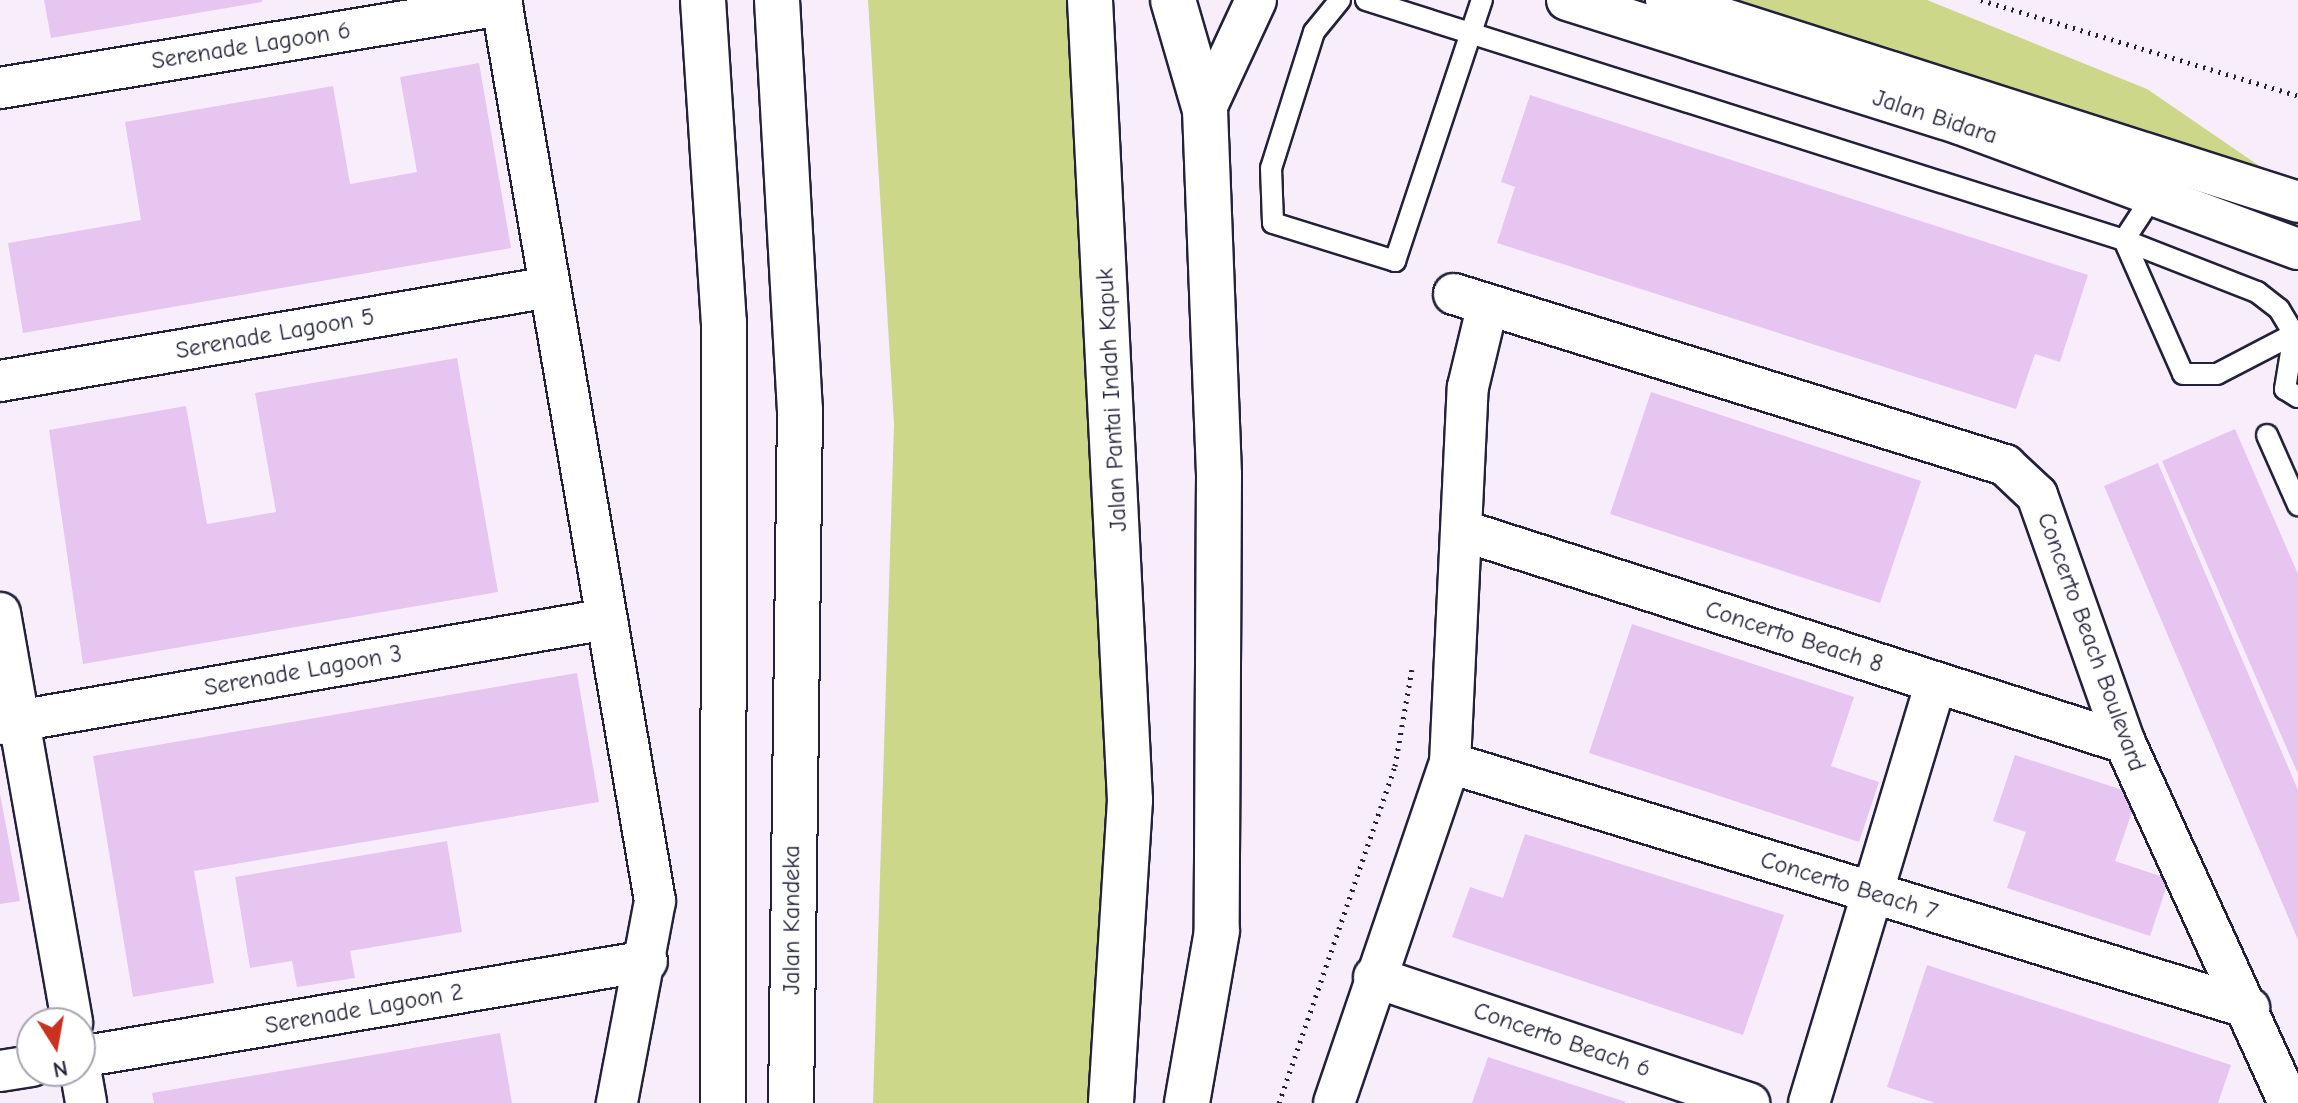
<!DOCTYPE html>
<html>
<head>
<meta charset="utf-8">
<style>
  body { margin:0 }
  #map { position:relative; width:2298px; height:1103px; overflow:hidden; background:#f8eefb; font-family:"Comic Neue",sans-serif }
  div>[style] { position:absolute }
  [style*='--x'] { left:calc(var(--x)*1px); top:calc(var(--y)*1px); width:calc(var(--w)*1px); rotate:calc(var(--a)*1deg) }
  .green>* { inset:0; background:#ccd78a }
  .building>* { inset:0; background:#e7c5f1 }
  .path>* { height:5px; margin-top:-2.5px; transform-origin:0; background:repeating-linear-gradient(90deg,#22223b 0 2px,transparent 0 8px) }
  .roads { filter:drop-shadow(2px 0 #22223b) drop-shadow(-2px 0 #22223b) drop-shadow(0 2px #22223b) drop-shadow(0 -2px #22223b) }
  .service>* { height:20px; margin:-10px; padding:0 10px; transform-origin:10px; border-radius:10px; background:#fff }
  .minor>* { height:40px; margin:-20px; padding:0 20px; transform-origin:20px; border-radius:20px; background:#fff }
  .secondary>* { height:44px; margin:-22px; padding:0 22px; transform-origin:22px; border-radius:22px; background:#fff }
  span { translate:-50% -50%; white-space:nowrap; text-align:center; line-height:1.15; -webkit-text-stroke:7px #fff; paint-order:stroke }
  .street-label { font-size:24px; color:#22223b }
  .north { position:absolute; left:16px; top:1007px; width:80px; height:80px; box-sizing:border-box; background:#fff; border:2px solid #a7a7b1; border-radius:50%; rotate:169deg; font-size:22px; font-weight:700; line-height:32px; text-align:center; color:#22223b }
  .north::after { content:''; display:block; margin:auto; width:28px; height:36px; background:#c8321e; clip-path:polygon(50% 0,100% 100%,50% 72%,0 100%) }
</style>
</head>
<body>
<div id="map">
  <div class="green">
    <i style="clip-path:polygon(868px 0,1077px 0,1116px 787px,1091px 1103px,873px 1103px,894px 424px)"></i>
    <i style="clip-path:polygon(1739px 0,1927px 0,2147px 89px,2277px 178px)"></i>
  </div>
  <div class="building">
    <i style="clip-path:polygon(44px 0,262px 0,262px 2px,51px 38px)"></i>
    <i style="clip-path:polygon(479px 63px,511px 248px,23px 333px,8px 243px,141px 220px,125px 122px,333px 86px,350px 184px,417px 172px,400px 77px)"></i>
    <i style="clip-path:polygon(1530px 95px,2088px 275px,2060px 362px,2035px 354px,2016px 409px,1497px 243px,1515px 187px,1501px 182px)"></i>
    <i style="clip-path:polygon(457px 358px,498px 592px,83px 664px,49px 430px,186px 406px,207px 524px,276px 512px,255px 393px)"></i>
    <i style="clip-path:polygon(1651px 392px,1921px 481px,1880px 603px,1610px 514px)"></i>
    <i style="clip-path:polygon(2235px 429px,2298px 574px,2298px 774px,2162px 461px)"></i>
    <i style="clip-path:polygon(2158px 463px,2298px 790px,2298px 940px,2104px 486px)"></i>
    <i style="clip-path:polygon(1632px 624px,1854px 697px,1831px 766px,1879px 782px,1859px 842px,1589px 753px)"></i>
    <i style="clip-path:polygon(577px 673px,599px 802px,194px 871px,214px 983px,133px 997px,93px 756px)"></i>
    <i style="clip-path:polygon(2015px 755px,2138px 795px,2115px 861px,2169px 879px,2150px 936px,2007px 888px,2026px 832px,1993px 821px)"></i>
    <i style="clip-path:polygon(0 794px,20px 901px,0 904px)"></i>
    <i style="clip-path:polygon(1525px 834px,1784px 915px,1743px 1035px,1452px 937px,1470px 887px,1503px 898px)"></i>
    <i style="clip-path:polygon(447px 841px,462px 932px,350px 951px,355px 978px,297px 987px,292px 961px,250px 968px,235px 877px)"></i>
    <i style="clip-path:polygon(1927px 965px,2231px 1065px,2218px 1103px,1935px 1103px,1887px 1087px)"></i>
    <i style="clip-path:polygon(500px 1033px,512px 1103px,154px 1103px,152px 1093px)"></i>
    <i style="clip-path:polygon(1488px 1057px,1626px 1102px,1625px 1103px,1472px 1103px)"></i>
  </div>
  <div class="path">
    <i style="--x:1981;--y:0;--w:331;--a:16.8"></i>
    <i style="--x:1279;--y:1103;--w:356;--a:-71"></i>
    <i style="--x:1395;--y:766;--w:98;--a:-80.1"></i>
  </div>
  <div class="roads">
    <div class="service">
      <i style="--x:1340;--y:0;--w:41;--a:129.1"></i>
      <i style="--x:1314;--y:32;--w:143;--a:107.5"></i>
      <i style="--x:1271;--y:168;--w:55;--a:87.9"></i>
      <i style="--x:1273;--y:223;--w:128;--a:17.3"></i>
      <i style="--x:1395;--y:261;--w:275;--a:-71.6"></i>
      <i style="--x:1366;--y:0;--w:795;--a:17.57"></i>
      <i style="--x:2124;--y:240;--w:143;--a:21.4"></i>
      <i style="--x:2257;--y:292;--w:28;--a:38"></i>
      <i style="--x:2279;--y:309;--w:29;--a:59"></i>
      <i style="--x:2294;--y:334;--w:56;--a:99.3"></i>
      <i style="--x:2285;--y:389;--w:15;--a:32"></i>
      <i style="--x:2124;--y:240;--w:146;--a:66.2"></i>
      <i style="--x:2183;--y:374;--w:34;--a:0"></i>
      <i style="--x:2217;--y:374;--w:87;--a:-27.5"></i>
      <i style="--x:2124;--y:240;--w:55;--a:-56.9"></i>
      <i style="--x:2267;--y:435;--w:77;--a:66.1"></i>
    </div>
    <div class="minor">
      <i style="--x:501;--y:0;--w:914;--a:80.3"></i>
      <i style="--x:655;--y:901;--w:206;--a:100.7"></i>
      <i style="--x:1567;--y:0;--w:412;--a:17.5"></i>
      <i style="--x:1960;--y:124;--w:360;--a:20.3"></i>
      <i style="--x:1666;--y:0;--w:663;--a:17.72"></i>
      <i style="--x:0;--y:88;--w:509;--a:-9.39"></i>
      <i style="--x:1205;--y:110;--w:121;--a:-65.1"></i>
      <i style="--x:1454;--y:294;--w:577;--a:17.24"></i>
      <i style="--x:2005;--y:465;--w:44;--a:43.2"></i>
      <i style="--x:2037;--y:495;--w:263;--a:70.5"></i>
      <i style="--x:2125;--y:743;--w:396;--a:65.5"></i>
      <i style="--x:0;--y:381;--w:558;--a:-9.7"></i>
      <i style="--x:1464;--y:531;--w:694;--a:17.78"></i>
      <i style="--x:0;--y:613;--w:416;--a:80"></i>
      <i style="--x:0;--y:724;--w:616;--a:-9.81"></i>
      <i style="--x:1450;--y:763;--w:836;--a:17.05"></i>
      <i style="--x:1374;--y:977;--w:396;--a:18.6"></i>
      <i style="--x:80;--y:1057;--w:575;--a:-9.61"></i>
      <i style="--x:80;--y:1068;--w:36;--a:80"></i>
      <i style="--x:0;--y:1071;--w:32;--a:-9"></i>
      <i style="--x:1334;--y:1103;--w:359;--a:-71.2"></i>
      <i style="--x:1450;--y:763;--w:376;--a:-87.3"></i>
      <i style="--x:1468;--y:387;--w:81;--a:-76.5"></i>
      <i style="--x:1809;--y:1103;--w:439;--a:-73.2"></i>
    </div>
    <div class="secondary">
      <i style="--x:703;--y:0;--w:323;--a:86.3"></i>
      <i style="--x:724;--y:322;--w:781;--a:90.07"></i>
      <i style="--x:777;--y:0;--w:410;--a:86.8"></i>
      <i style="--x:800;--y:409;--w:694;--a:90.74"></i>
      <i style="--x:1090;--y:0;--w:801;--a:87.14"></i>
      <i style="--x:1130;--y:800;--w:304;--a:93.6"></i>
      <i style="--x:1173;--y:0;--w:115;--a:73.8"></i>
      <i style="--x:1205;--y:110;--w:365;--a:87.8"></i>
      <i style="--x:1219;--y:475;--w:456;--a:90.3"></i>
      <i style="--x:1217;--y:931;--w:175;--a:99.9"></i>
    </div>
  </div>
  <div class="street-label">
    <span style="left:251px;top:46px;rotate:-9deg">Serenade Lagoon 6</span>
    <span style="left:1935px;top:117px;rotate:18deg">Jalan Bidara</span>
    <span style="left:275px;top:334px;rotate:-10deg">Serenade Lagoon 5</span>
    <span style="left:1112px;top:400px;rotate:-93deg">Jalan Pantai Indah Kapuk</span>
    <span style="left:1794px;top:637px;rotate:18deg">Concerto Beach 8</span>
    <span style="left:2091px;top:642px;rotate:70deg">Concerto Beach Boulevard</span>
    <span style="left:303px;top:671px;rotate:-10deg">Serenade Lagoon 3</span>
    <span style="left:1849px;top:886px;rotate:17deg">Concerto Beach 7</span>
    <span style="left:792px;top:920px;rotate:-90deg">Jalan Kandeka</span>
    <span style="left:364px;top:1009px;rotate:-10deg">Serenade Lagoon 2</span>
    <span style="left:1562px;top:1040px;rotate:19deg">Concerto Beach 6</span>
  </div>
  <div class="north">N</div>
</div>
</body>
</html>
